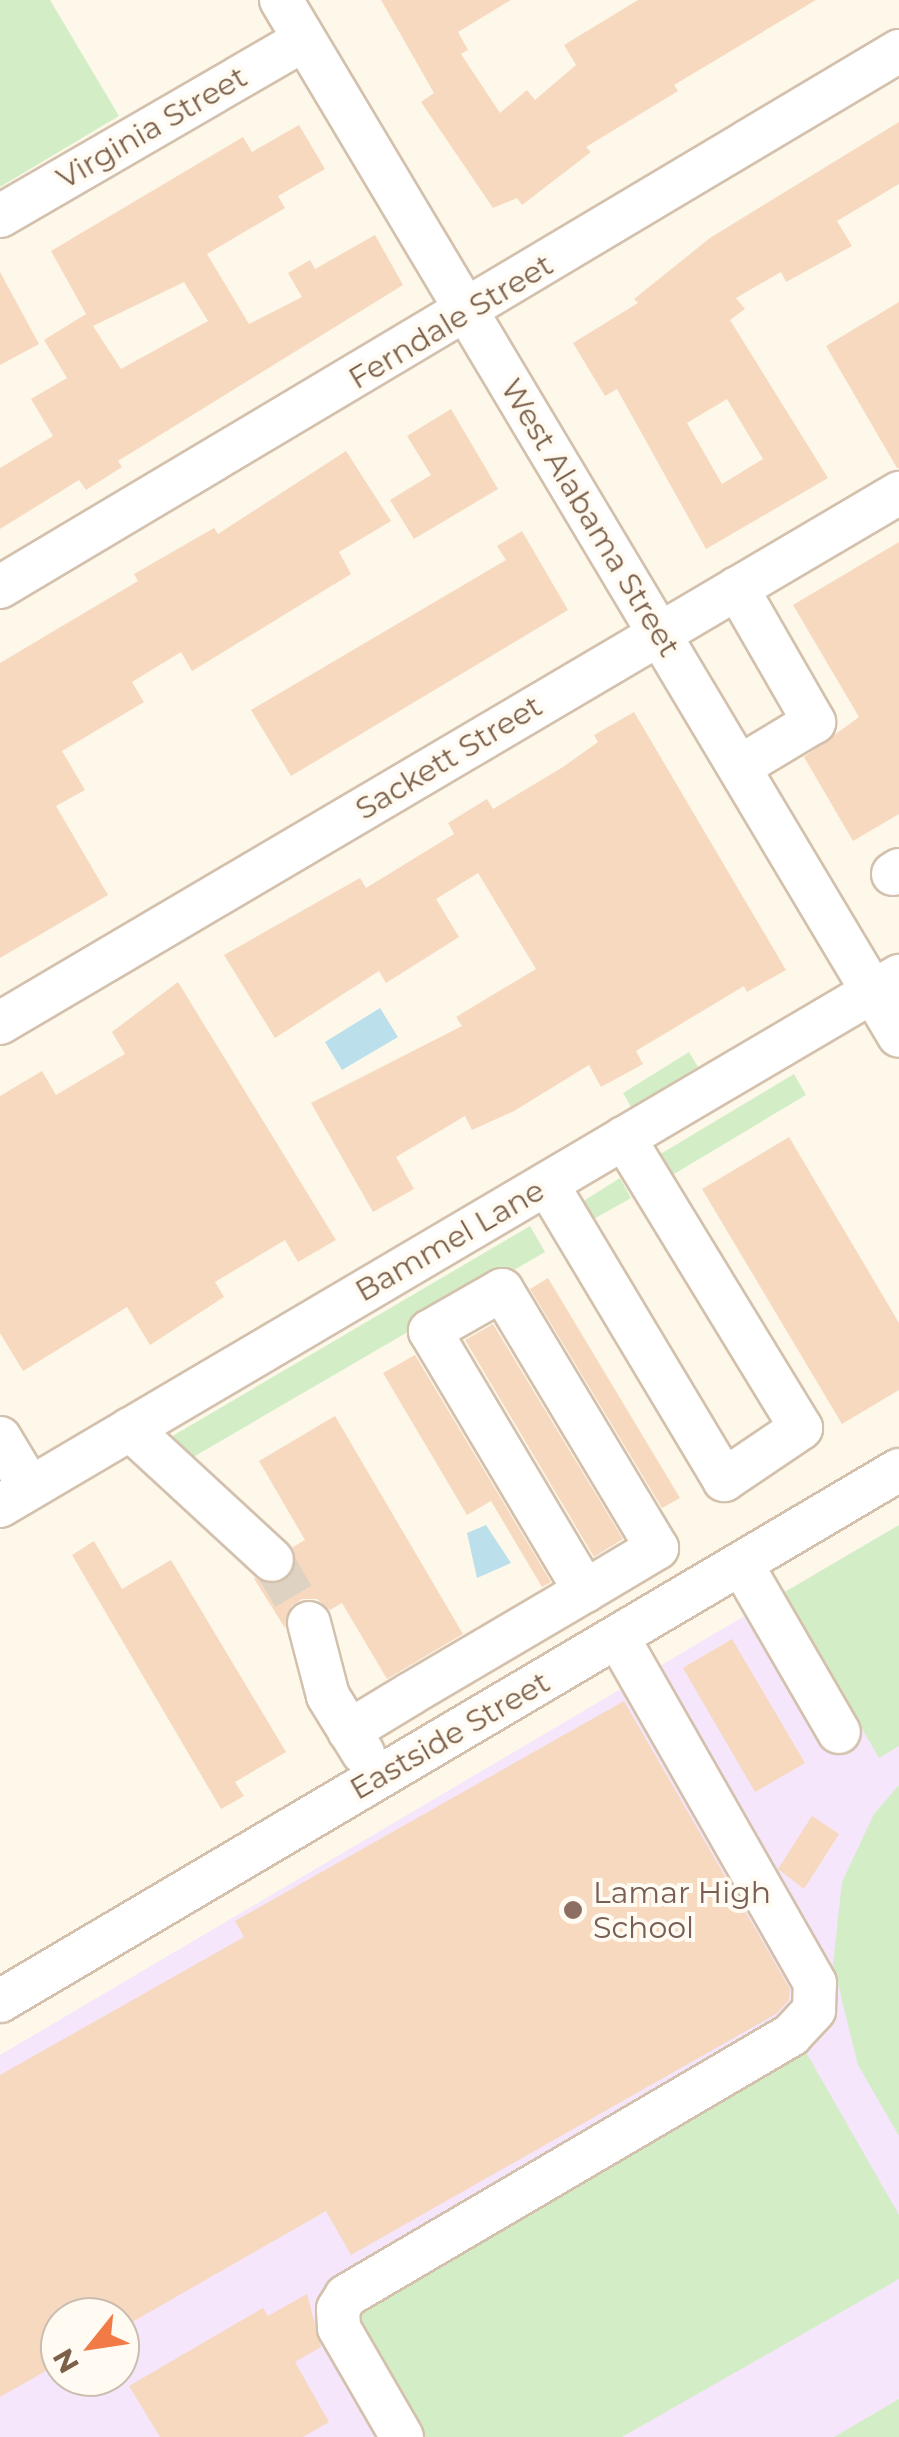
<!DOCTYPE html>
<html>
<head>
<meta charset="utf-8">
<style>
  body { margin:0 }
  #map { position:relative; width:899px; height:2437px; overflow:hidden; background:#fef8ea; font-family:Montserrat,sans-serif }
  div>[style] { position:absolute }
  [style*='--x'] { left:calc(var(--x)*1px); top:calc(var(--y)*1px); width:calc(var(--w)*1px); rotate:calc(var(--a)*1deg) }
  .education>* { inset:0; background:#f5e6fb }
  .green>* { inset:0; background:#d3eec6 }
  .water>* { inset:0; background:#bce0eb }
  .building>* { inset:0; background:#f6d9bf }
  .minor-tunnel>* { height:42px; margin-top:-21px; transform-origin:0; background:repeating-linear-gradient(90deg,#ded2c2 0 42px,transparent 0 63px) }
  .roads { filter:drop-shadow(2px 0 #d3c1ad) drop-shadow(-2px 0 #d3c1ad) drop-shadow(0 2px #d3c1ad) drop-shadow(0 -2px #d3c1ad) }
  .minor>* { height:42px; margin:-21px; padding:0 21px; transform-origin:21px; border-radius:21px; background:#fff }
  .dots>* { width:28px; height:28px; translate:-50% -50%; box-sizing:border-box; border:5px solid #fffbf2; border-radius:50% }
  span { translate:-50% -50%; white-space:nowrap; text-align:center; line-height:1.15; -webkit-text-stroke:8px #fffbf2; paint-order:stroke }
  .street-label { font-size:30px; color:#7c604a }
  .education-label { font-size:30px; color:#785e54 }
  .left { translate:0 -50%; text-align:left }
  .north { position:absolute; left:40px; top:2297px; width:100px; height:100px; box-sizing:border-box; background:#fffbf2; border:2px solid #cbbdaf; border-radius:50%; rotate:240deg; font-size:28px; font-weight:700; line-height:40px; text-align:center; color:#7c604a }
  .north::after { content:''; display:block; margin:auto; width:35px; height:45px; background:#f17a46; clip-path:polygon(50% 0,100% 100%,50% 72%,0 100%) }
</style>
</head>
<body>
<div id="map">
  <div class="education">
    <i style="clip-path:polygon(evenodd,899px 1525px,899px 2437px,0 2437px,0 2055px,899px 1525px,60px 2317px,120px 2317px,120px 2377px,60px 2377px,60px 2317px)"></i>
  </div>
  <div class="green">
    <i style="clip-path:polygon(0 0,50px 0,119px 116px,0 187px)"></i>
    <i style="clip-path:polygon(689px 1052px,698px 1067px,631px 1107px,623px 1093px)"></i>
    <i style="clip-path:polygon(794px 1074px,806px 1095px,664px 1180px,652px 1159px)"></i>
    <i style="clip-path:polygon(620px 1178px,631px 1198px,592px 1220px,582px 1202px)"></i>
    <i style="clip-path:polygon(530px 1226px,545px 1252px,183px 1463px,169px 1438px)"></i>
    <i style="clip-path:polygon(899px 1525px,899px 1746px,879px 1758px,783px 1593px)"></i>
    <i style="clip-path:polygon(899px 1785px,899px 2136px,858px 2065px,833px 1964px,842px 1882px,874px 1814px)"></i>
    <i style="clip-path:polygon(803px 2047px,899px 2215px,899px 2279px,622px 2437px,422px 2437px,362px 2329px,360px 2310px)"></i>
    <i style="clip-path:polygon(899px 2399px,899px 2437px,834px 2437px)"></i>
  </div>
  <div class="water">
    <i style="clip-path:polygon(380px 1008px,398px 1037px,342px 1070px,325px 1042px)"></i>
    <i style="clip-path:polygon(486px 1525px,511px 1563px,477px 1578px,467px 1533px)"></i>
  </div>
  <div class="building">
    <i style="clip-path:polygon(381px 0,511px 0,458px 32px,468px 50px,461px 54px,500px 113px,527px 90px,535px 100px,576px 65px,564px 45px,638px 0,816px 0,674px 85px,678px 91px,586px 147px,591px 152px,522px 205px,517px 198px,493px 208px,421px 102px,434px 93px)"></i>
    <i style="clip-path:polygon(evenodd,899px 122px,899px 184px,837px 221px,852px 246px,786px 282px,781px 272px,736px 298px,745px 309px,730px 320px,828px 478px,706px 549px,617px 389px,605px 396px,573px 343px,638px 303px,634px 299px,710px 238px,899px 122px,727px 399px,763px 459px,722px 484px,687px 423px,727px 399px)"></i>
    <i style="clip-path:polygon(evenodd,299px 125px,325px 169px,278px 196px,285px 208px,207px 254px,249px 324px,302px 297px,288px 273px,310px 260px,315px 269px,375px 235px,403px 285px,118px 461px,122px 467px,86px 490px,79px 480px,0 529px,0 468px,53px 436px,31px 399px,67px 378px,44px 340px,86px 314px,91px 323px,51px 251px,243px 137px,252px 152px,299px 125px,184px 282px,208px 321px,121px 369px,93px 326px,184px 282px)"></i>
    <i style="clip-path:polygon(0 272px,39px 344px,0 365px)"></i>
    <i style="clip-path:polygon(899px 302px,899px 468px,897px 468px,826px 346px)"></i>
    <i style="clip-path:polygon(451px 409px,498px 489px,414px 539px,390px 500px,431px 475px,407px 436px)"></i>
    <i style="clip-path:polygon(346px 451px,391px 521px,339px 552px,351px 574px,192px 671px,181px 652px,132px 682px,144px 702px,62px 751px,85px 790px,56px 806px,108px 895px,0 958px,0 663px,138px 581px,134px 574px,214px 528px,218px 534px)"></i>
    <i style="clip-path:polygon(522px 531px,568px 610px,291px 776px,251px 710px,506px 560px,497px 546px)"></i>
    <i style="clip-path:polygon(899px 542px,899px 814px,853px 841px,804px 757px,859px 717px,793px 605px)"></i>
    <i style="clip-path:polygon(634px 712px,786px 970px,747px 992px,744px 986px,636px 1051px,643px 1064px,601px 1087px,589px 1065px,514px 1111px,472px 1130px,465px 1116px,396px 1157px,414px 1189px,373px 1212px,311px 1103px,462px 1026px,456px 1017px,536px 969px,478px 873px,436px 899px,459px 937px,386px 983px,379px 971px,275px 1038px,224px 955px,360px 878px,366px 888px,454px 834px,448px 823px,487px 799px,493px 809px,563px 767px,598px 742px,594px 735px)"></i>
    <i style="clip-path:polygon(178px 982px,336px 1240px,298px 1262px,285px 1240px,215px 1282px,224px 1297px,150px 1345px,127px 1307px,23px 1371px,0 1333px,0 1096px,42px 1071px,56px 1095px,125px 1054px,112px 1032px)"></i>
    <i style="clip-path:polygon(789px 1137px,899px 1323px,899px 1390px,842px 1424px,702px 1189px)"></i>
    <i style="clip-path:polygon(548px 1278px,680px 1498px,662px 1508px,530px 1289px)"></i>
    <i style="clip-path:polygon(493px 1324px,623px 1539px,594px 1557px,465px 1340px)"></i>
    <i style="clip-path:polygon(415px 1355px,551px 1582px,542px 1587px,491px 1501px,467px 1515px,383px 1373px)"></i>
    <i style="clip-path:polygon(335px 1416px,463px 1634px,387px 1679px,342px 1603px,330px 1610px,317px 1599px,302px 1599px,291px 1606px,285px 1628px,253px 1577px,267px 1584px,290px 1578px,296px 1565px,293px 1547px,305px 1540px,259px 1461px)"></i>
    <i style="clip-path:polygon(94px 1541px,122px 1589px,171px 1560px,286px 1752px,235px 1782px,244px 1796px,221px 1809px,72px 1555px)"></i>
    <i style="clip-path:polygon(732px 1639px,805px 1763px,755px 1792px,683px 1668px)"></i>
    <i style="clip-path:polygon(624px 1701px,790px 1989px,789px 2000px,776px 2014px,351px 2255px,326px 2211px,120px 2329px,120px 2317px,60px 2317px,60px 2363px,0 2397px,0 2075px,244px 1937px,235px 1921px)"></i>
    <i style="clip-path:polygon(812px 1816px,839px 1834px,804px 1889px,778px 1869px)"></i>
    <i style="clip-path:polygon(307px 2294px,321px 2347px,295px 2362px,329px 2422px,303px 2437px,160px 2437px,129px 2386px,263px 2308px,268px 2316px)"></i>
  </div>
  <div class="minor-tunnel">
    <i style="--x:272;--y:1560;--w:73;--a:59.6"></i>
  </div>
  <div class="roads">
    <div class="minor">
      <i style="--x:281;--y:0;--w:1206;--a:59.18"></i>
      <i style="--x:0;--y:216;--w:351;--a:-30.1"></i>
      <i style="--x:0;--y:587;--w:1047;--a:-30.8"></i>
      <i style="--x:737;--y:588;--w:155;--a:60.1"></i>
      <i style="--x:814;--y:722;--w:87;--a:149"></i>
      <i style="--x:893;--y:874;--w:7;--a:-34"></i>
      <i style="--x:0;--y:1023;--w:1044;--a:-30.52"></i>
      <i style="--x:547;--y:1184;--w:345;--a:59.1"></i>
      <i style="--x:724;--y:1480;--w:93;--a:-34"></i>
      <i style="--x:801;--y:1428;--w:340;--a:-121.4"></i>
      <i style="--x:130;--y:1429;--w:193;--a:42.7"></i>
      <i style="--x:0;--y:1438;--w:58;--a:59"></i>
      <i style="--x:0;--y:1506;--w:1044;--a:-30.52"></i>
      <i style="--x:742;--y:1565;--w:193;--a:59.9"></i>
      <i style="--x:309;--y:1623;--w:75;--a:75.4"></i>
      <i style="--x:328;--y:1696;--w:67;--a:58.4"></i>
      <i style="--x:349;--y:1731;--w:71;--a:-31.2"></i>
      <i style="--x:410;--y:1694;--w:203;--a:-30.5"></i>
      <i style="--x:585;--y:1591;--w:84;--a:-30.8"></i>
      <i style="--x:657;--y:1548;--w:301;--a:-121"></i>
      <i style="--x:502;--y:1290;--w:83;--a:150.3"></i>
      <i style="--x:430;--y:1331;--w:303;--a:59.2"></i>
      <i style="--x:0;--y:2001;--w:1044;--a:-30.57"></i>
      <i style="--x:402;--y:2437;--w:126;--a:-120"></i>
      <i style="--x:339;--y:2328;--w:19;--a:-93"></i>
      <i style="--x:338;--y:2309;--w:15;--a:-58"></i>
      <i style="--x:346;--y:2296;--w:516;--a:-30.39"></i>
      <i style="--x:791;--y:2035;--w:34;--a:-47"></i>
      <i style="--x:814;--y:2010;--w:27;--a:-88"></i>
      <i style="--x:815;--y:1983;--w:397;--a:-119.7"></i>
    </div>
  </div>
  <div class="dots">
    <i style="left:573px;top:1910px;background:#8d6e63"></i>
  </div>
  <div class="street-label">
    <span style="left:152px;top:128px;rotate:-30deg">Virginia Street</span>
    <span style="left:451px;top:322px;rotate:-31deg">Ferndale Street</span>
    <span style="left:590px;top:518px;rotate:59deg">West Alabama Street</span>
    <span style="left:449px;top:758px;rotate:-31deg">Sackett Street</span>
    <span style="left:450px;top:1241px;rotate:-30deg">Bammel Lane</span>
    <span style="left:450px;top:1736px;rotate:-30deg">Eastside Street</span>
  </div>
  <div class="education-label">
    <span class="left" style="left:593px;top:1910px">Lamar High<br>School</span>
  </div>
  <div class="north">N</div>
</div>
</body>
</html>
